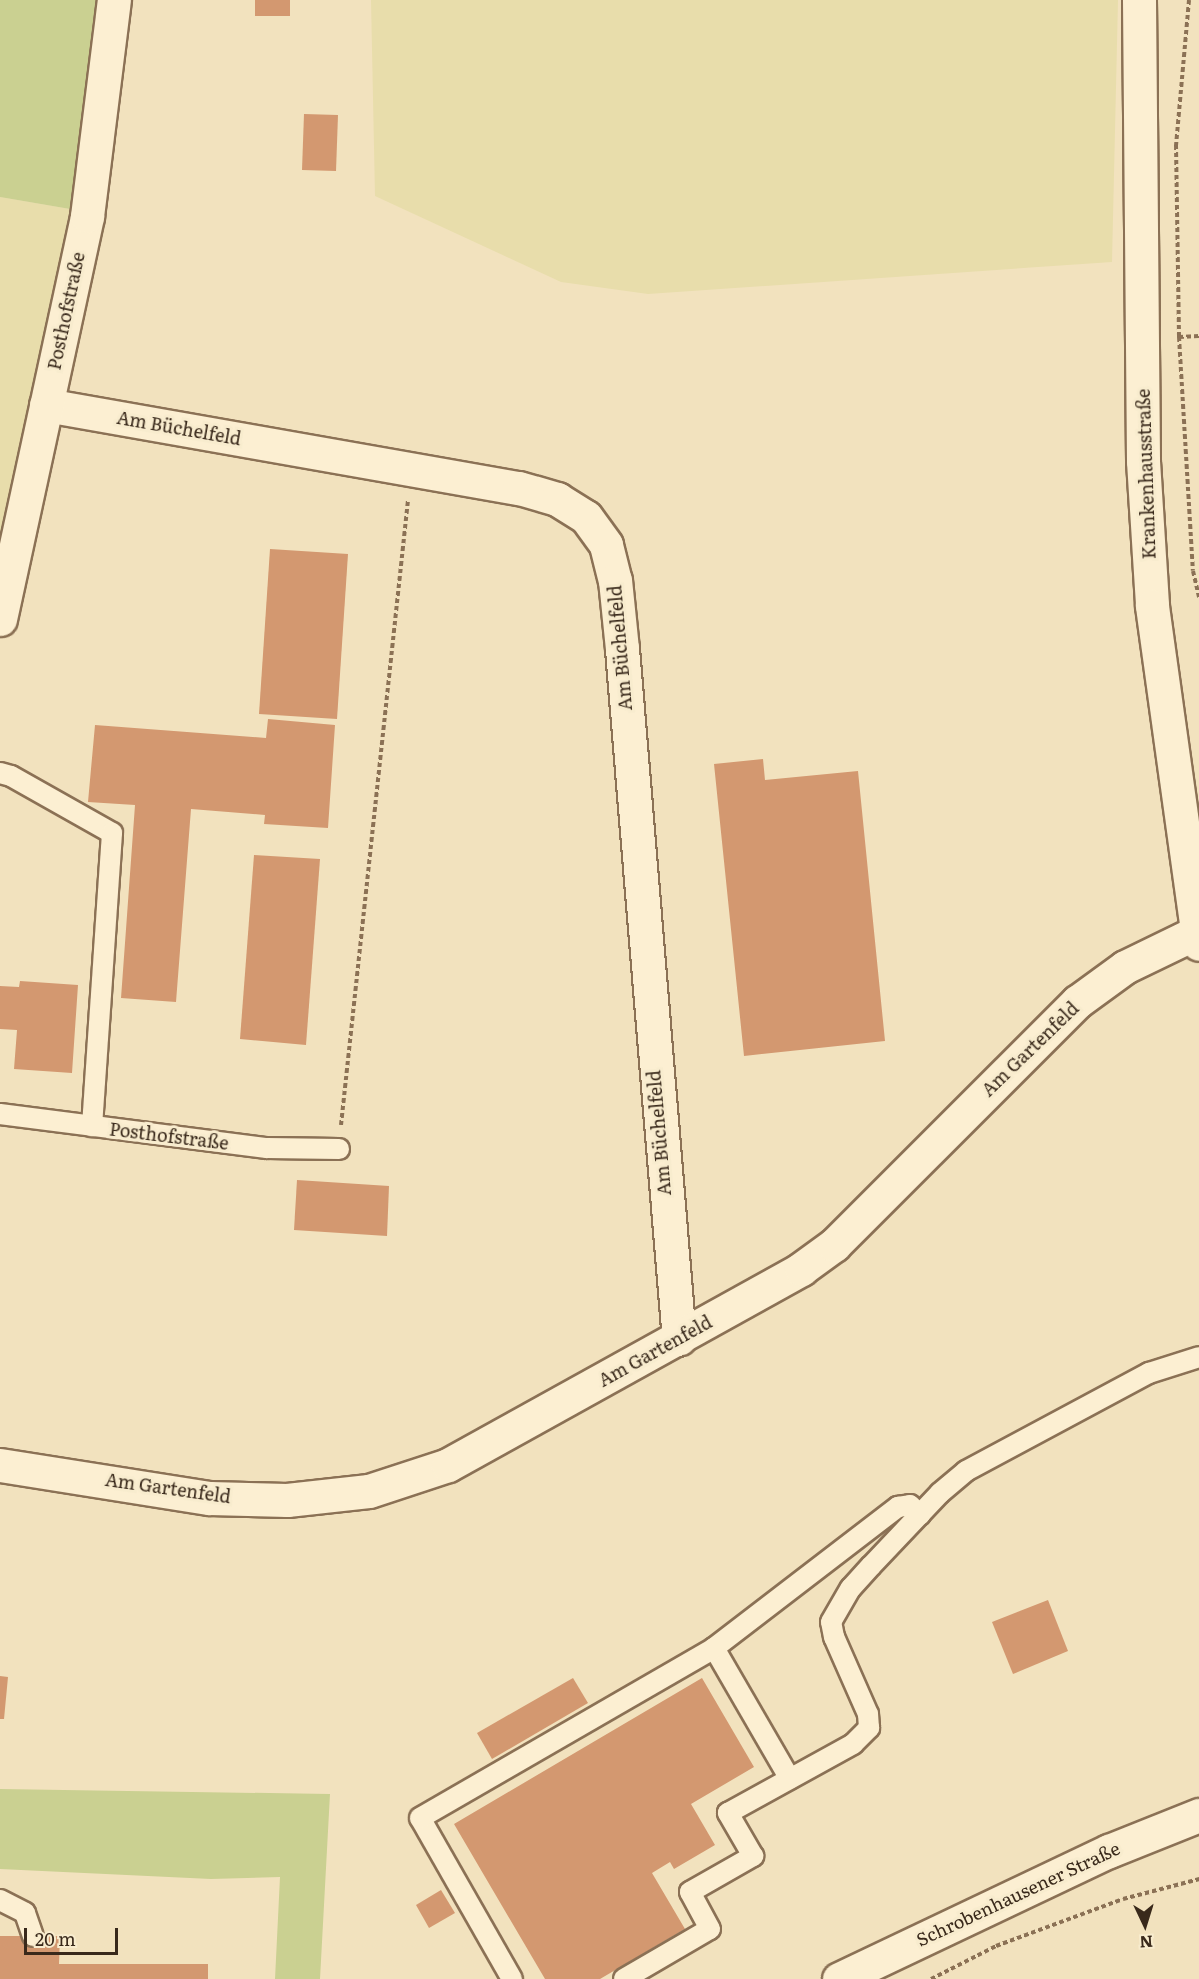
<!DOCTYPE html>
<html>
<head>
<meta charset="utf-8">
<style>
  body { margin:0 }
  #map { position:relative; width:1199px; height:1979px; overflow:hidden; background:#f2e2be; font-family:Literata,serif }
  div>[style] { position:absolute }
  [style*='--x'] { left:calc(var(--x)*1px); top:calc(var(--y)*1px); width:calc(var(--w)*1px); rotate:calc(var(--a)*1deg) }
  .farmland>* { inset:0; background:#e8ddab }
  .green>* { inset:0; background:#cad091 }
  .building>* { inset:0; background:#d39870 }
  .path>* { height:4px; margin-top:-2px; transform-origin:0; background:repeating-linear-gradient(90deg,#8b7155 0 4.5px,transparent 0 7.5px) }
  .roads { filter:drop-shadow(2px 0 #8b7155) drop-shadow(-2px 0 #8b7155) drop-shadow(0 2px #8b7155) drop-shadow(0 -2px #8b7155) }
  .service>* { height:20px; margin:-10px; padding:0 10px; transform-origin:10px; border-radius:10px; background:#fcefd2 }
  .minor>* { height:33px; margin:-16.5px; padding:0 16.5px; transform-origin:16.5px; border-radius:16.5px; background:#fcefd2 }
  .secondary>* { height:33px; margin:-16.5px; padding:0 16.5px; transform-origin:16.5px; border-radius:16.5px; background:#fcefd2 }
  span { translate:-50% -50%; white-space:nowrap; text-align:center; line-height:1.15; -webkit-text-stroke:6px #f8ecce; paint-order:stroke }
  .street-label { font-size:18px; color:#39291b }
  .north { position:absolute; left:1115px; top:1895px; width:60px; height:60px; -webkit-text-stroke:4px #f8ecce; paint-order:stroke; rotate:176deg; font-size:16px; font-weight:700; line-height:24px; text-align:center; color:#39291b }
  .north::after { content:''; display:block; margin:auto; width:21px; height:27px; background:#39291b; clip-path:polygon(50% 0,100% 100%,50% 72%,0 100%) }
  .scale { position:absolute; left:24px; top:1928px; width:94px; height:27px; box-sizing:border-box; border:3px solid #39291b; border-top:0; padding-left:8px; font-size:18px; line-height:21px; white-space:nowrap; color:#39291b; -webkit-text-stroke:4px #f8ecce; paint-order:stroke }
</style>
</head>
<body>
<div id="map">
  <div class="farmland">
    <i style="clip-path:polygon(371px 0,1118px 0,1112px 262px,648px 294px,561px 282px,375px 196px)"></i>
    <i style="clip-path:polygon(0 197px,70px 209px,0 549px)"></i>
  </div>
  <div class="green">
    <i style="clip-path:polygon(0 0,96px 0,70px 209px,0 197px)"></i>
    <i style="clip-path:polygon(0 1789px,330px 1794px,320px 1979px,275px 1979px,280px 1877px,211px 1879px,0 1869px)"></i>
  </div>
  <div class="building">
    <i style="clip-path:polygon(255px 0,290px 0,290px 16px,255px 16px)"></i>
    <i style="clip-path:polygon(304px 114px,338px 115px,336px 171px,302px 170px)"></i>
    <i style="clip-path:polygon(270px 549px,348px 554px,337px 719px,259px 714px)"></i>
    <i style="clip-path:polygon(268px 719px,335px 725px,328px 828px,264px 824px,265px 815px,191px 809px,176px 1002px,121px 998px,135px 805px,88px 802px,95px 725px,266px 738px)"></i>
    <i style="clip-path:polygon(763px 759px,765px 780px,858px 771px,885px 1041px,744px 1056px,714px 764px)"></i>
    <i style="clip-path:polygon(254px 855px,320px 859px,306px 1045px,240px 1039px)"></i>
    <i style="clip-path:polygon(20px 981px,78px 985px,72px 1073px,14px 1069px,17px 1030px,0 1029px,0 986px,19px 987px)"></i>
    <i style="clip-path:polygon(297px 1180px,389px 1186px,387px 1236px,294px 1230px)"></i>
    <i style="clip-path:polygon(1048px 1600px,1068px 1651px,1013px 1674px,992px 1622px)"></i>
    <i style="clip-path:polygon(0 1676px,8px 1677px,4px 1719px,0 1719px)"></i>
    <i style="clip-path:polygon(573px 1678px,588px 1703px,492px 1759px,477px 1733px)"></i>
    <i style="clip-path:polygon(702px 1678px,754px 1767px,691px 1804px,715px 1845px,674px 1869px,670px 1862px,652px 1873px,685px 1929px,600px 1979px,545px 1979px,454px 1824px)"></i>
    <i style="clip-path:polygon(441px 1890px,455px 1913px,429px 1928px,416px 1905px)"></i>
    <i style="clip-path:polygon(0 1936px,60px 1936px,59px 1964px,208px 1964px,208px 1979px,0 1979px)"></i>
  </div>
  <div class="path">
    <i style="--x:1189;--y:0;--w:146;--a:95.1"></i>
    <i style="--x:1176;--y:145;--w:192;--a:89.1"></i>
    <i style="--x:1179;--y:337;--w:234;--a:86.6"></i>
    <i style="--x:1193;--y:571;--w:27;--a:77"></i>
    <i style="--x:1179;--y:337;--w:20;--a:-3"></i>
    <i style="--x:341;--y:1125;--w:629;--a:-83.88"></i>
    <i style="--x:931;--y:1979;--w:73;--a:-26.9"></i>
    <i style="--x:996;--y:1946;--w:135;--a:-20.3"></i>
    <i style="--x:1123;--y:1899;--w:79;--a:-14.7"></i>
  </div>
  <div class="roads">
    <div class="service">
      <i style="--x:0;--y:773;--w:11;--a:15"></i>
      <i style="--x:11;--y:776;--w:116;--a:29.4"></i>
      <i style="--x:112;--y:833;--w:294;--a:93.9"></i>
      <i style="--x:0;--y:1114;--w:269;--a:7.3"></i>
      <i style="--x:267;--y:1148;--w:72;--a:0.8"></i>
      <i style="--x:714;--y:1648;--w:151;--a:59.9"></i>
      <i style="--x:0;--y:1900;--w:28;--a:27"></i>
      <i style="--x:25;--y:1913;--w:24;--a:71"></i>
      <i style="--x:512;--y:1979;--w:185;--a:-119.7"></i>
      <i style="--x:420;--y:1818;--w:340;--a:-30"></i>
      <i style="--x:714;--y:1648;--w:232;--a:-37.5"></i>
      <i style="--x:898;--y:1507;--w:12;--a:-9"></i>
      <i style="--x:910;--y:1505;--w:14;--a:45"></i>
      <i style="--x:624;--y:1979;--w:99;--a:-30.2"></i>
      <i style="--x:710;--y:1929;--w:42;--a:-118.4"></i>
      <i style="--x:690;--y:1892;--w:73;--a:-29.7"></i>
      <i style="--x:753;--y:1856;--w:50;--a:-120.2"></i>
      <i style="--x:728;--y:1813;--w:143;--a:-28.9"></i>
      <i style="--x:853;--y:1744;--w:23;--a:-45"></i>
      <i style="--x:869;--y:1728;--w:14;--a:-94"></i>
      <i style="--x:868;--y:1714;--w:84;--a:-113.8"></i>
      <i style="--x:834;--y:1637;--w:15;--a:-101"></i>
      <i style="--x:831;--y:1622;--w:39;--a:-60"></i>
      <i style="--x:851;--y:1588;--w:30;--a:-48"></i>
      <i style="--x:871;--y:1566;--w:100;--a:-46.6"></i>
      <i style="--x:940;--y:1493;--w:34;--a:-40"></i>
      <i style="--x:966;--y:1471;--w:208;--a:-28.2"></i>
      <i style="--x:1149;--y:1373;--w:52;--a:-17.7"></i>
    </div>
    <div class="minor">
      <i style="--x:1139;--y:0;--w:461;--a:89.5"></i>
      <i style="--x:1143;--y:461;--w:145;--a:86.4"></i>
      <i style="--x:1152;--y:606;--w:341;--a:82.1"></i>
      <i style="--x:46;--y:405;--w:480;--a:10"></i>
      <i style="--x:519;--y:488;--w:40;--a:16"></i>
      <i style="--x:557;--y:499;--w:34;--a:32"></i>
      <i style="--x:586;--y:517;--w:34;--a:54"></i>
      <i style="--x:606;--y:545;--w:36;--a:76"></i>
      <i style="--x:615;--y:580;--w:69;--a:84.2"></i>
      <i style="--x:622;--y:649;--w:692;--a:85.28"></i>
      <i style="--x:0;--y:619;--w:412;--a:-77.8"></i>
      <i style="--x:87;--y:216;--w:218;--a:-82.9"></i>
      <i style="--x:0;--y:1465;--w:212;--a:9"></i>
      <i style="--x:209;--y:1498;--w:78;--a:1.5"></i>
      <i style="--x:287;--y:1500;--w:82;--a:-6.3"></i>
      <i style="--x:369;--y:1491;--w:83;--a:-18.2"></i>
      <i style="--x:448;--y:1465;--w:404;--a:-29"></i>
      <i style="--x:801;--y:1269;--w:41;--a:-36"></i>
      <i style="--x:834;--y:1245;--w:344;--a:-45"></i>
      <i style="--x:1077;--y:1002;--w:59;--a:-36.1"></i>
      <i style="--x:1125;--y:967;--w:80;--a:-25.9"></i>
    </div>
    <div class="secondary">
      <i style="--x:839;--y:1979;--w:299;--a:-25.4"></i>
      <i style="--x:1109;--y:1851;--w:97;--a:-21.8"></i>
    </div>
  </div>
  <div class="street-label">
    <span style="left:66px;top:311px;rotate:-78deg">Posthofstraße</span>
    <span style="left:179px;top:428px;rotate:10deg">Am Büchelfeld</span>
    <span style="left:1146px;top:474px;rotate:-92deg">Krankenhausstraße</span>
    <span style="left:620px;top:648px;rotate:-95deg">Am Büchelfeld</span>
    <span style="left:1030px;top:1049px;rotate:-44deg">Am Gartenfeld</span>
    <span style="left:659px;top:1133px;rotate:-95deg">Am Büchelfeld</span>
    <span style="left:169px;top:1136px;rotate:7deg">Posthofstraße</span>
    <span style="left:655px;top:1351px;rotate:-29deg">Am Gartenfeld</span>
    <span style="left:168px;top:1488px;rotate:8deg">Am Gartenfeld</span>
    <span style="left:1018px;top:1894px;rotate:-25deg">Schrobenhausener Straße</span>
  </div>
  <div class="north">N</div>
  <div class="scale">20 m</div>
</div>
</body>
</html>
